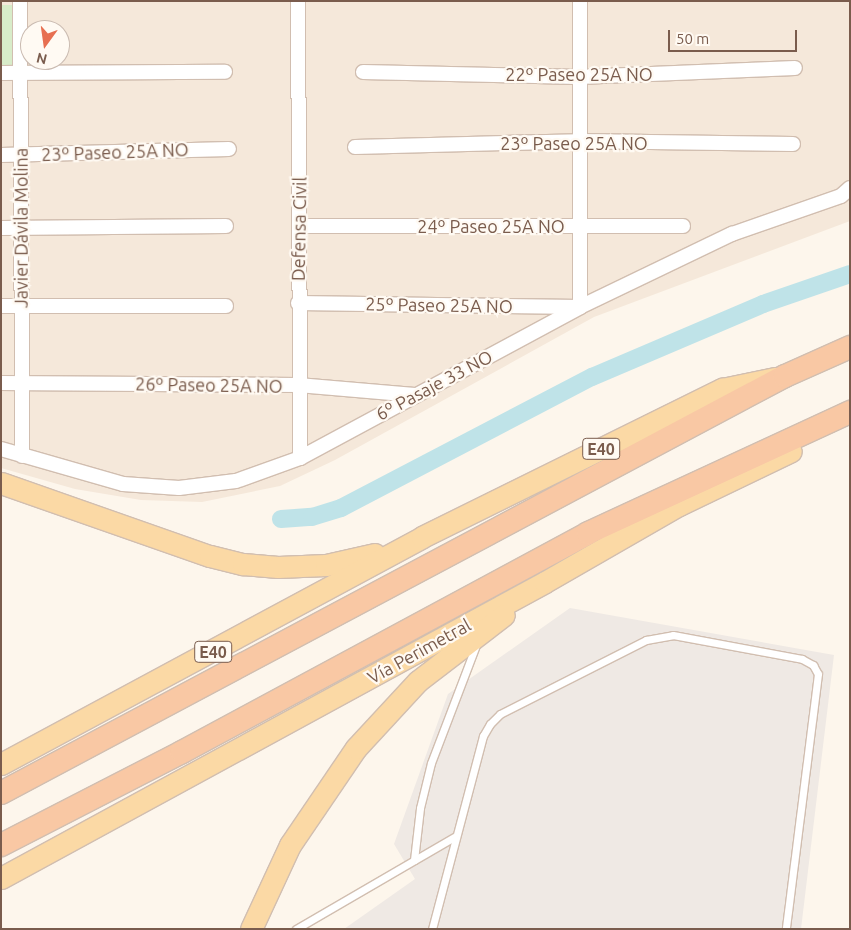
<!DOCTYPE html>
<html>
<head>
<meta charset="utf-8">
<style>
  body { margin:0 }
  #map { position:relative; width:851px; height:930px; overflow:hidden; background:#fdf6ec; font-family:Ubuntu,sans-serif }
  div>[style] { position:absolute }
  [style*='--x'] { left:calc(var(--x)*1px); top:calc(var(--y)*1px); width:calc(var(--w)*1px); rotate:calc(var(--a)*1deg) }
  .residential>* { inset:0; background:#f5e8da }
  .industrial>* { inset:0; background:#efe9e4 }
  .green>* { inset:0; background:#d8ecc9 }
  .canal>* { height:18px; margin:-9px; padding:0 9px; transform-origin:9px; border-radius:9px; background:#bfe3e8 }
  .roads { filter:drop-shadow(1px 0 #d1beb0) drop-shadow(-1px 0 #d1beb0) drop-shadow(0 1px #d1beb0) drop-shadow(0 -1px #d1beb0) }
  .service>* { height:7px; margin:-3.5px; padding:0 3.5px; transform-origin:3.5px; border-radius:3.5px; background:#fff }
  .minor>* { height:14px; margin:-7px; padding:0 7px; transform-origin:7px; border-radius:7px; background:#fff }
  .primary>* { height:21px; margin:-10.5px; padding:0 10.5px; transform-origin:10.5px; border-radius:10.5px; background:#fbd9a5 }
  .trunk>* { height:22px; margin:-11px; padding:0 11px; transform-origin:11px; border-radius:11px; background:#f9c8a4 }
  span { translate:-50% -50%; white-space:nowrap; text-align:center; line-height:1.15; -webkit-text-stroke:4.5px #fffaf3; paint-order:stroke }
  .shield-label span { padding:1px 4px; background:#fffaf3; border:1px solid; border-radius:4px; -webkit-text-stroke-width:0 }
  .shield-label { font-size:16px; color:#7a5c4d; font-weight:700 }
  .street-label { font-size:18px; color:#7a5c4d }
  .frame { position:absolute; inset:0; border:2px solid #7a5c4d; pointer-events:none }
  .north { position:absolute; left:20px; top:20px; width:50px; height:50px; box-sizing:border-box; background:#fffaf3; border:1px solid #cabbb1; border-radius:50%; rotate:194deg; font-size:14px; font-weight:700; line-height:20px; text-align:center; color:#7a5c4d }
  .north::after { content:''; display:block; margin:auto; width:18px; height:22px; background:#e76f51; clip-path:polygon(50% 0,100% 100%,50% 72%,0 100%) }
  .scale { position:absolute; left:668px; top:30px; width:129px; height:22px; box-sizing:border-box; border:2px solid #7a5c4d; border-top:0; padding-left:6px; font-size:15px; line-height:18px; white-space:nowrap; color:#7a5c4d; -webkit-text-stroke:4px #fffaf3; paint-order:stroke }
</style>
</head>
<body>
<div id="map">
  <div class="residential">
    <i style="clip-path:polygon(evenodd,1px 1px,850px 1px,850px 221px,594px 317px,335px 460px,280px 486px,202px 502px,141px 500px,75px 489px,1px 468px,1px 1px,30px 30px,60px 30px,60px 60px,30px 60px,30px 30px)"></i>
  </div>
  <div class="industrial">
    <i style="clip-path:polygon(570px 608px,834px 655px,801px 929px,344px 929px,415px 879px,394px 844px,448px 694px)"></i>
  </div>
  <div class="green">
    <i style="clip-path:polygon(1px 5px,17px 5px,17px 66px,1px 66px)"></i>
  </div>
  <div class="canal">
    <i style="--x:281;--y:519;--w:31;--a:-4"></i>
    <i style="--x:312;--y:517;--w:30;--a:-17"></i>
    <i style="--x:341;--y:508;--w:283;--a:-27.6"></i>
    <i style="--x:592;--y:377;--w:186;--a:-23.1"></i>
    <i style="--x:763;--y:304;--w:92;--a:-19"></i>
  </div>
  <div class="roads">
    <div class="service">
      <i style="--x:414;--y:860;--w:52;--a:-83.4"></i>
      <i style="--x:420;--y:808;--w:46;--a:-76.3"></i>
      <i style="--x:431;--y:763;--w:126;--a:-69.1"></i>
      <i style="--x:296;--y:929;--w:183;--a:-30.2"></i>
      <i style="--x:432;--y:929;--w:200;--a:-75.2"></i>
      <i style="--x:483;--y:736;--w:14;--a:-60"></i>
      <i style="--x:490;--y:724;--w:14;--a:-45"></i>
      <i style="--x:500;--y:714;--w:164;--a:-26.9"></i>
      <i style="--x:646;--y:640;--w:27;--a:-10"></i>
      <i style="--x:673;--y:635;--w:131;--a:10.5"></i>
      <i style="--x:802;--y:659;--w:13;--a:29"></i>
      <i style="--x:813;--y:665;--w:10;--a:61"></i>
      <i style="--x:818;--y:674;--w:257;--a:97.2"></i>
    </div>
    <div class="minor">
      <i style="--x:20;--y:1;--w:455;--a:89.7"></i>
      <i style="--x:298;--y:1;--w:457;--a:89.7"></i>
      <i style="--x:363;--y:72;--w:216;--a:1.3"></i>
      <i style="--x:579;--y:77;--w:216;--a:-2.4"></i>
      <i style="--x:1;--y:73;--w:224;--a:-0.3"></i>
      <i style="--x:355;--y:147;--w:224;--a:-1.5"></i>
      <i style="--x:579;--y:141;--w:214;--a:0.8"></i>
      <i style="--x:1;--y:155;--w:228;--a:-1.5"></i>
      <i style="--x:300;--y:226;--w:383;--a:0"></i>
      <i style="--x:1;--y:228;--w:225;--a:-0.5"></i>
      <i style="--x:298;--y:303;--w:282;--a:0.8"></i>
      <i style="--x:580;--y:307;--w:306;--a:-90"></i>
      <i style="--x:1;--y:306;--w:225;--a:0"></i>
      <i style="--x:1;--y:383;--w:297;--a:0.4"></i>
      <i style="--x:298;--y:385;--w:117;--a:4.9"></i>
      <i style="--x:1;--y:449;--w:127;--a:16"></i>
      <i style="--x:123;--y:484;--w:56;--a:4.1"></i>
      <i style="--x:179;--y:488;--w:57;--a:-7"></i>
      <i style="--x:236;--y:481;--w:68;--a:-19.8"></i>
      <i style="--x:300;--y:458;--w:318;--a:-28.3"></i>
      <i style="--x:580;--y:307;--w:169;--a:-25.7"></i>
      <i style="--x:732;--y:234;--w:115;--a:-19.2"></i>
      <i style="--x:841;--y:196;--w:12;--a:-42"></i>
    </div>
    <div class="primary">
      <i style="--x:1;--y:483;--w:221;--a:19.3"></i>
      <i style="--x:210;--y:556;--w:34;--a:14"></i>
      <i style="--x:243;--y:564;--w:35;--a:5"></i>
      <i style="--x:278;--y:567;--w:48;--a:-2.4"></i>
      <i style="--x:326;--y:565;--w:50;--a:-12.7"></i>
      <i style="--x:1;--y:764;--w:478;--a:-28.3"></i>
      <i style="--x:422;--y:537;--w:335;--a:-26.3"></i>
      <i style="--x:722;--y:389;--w:54;--a:-11.7"></i>
      <i style="--x:1;--y:878;--w:619;--a:-28.55"></i>
      <i style="--x:545;--y:582;--w:155;--a:-29.9"></i>
      <i style="--x:679;--y:505;--w:124;--a:-25.7"></i>
      <i style="--x:251;--y:929;--w:93;--a:-65.1"></i>
      <i style="--x:290;--y:845;--w:117;--a:-55.8"></i>
      <i style="--x:356;--y:748;--w:91;--a:-47.2"></i>
      <i style="--x:418;--y:681;--w:108;--a:-37.5"></i>
    </div>
    <div class="trunk">
      <i style="--x:1;--y:793;--w:888;--a:-28.01"></i>
      <i style="--x:785;--y:376;--w:71;--a:-24"></i>
      <i style="--x:1;--y:845;--w:203;--a:-27.2"></i>
      <i style="--x:182;--y:752;--w:461;--a:-28.3"></i>
      <i style="--x:588;--y:533;--w:289;--a:-24.8"></i>
    </div>
  </div>
  <div class="shield-label">
    <span style="left:601px;top:449px">E40</span>
    <span style="left:213px;top:652px">E40</span>
  </div>
  <div class="street-label">
    <span style="left:579px;top:74px">22º Paseo 25A NO</span>
    <span style="left:574px;top:143px">23º Paseo 25A NO</span>
    <span style="left:115px;top:152px;rotate:-2deg">23º Paseo 25A NO</span>
    <span style="left:491px;top:226px">24º Paseo 25A NO</span>
    <span style="left:21px;top:228px;rotate:-90deg">Javier Dávila Molina</span>
    <span style="left:299px;top:229px;rotate:-89deg">Defensa Civil</span>
    <span style="left:439px;top:305px;rotate:1deg">25º Paseo 25A NO</span>
    <span style="left:209px;top:385px;rotate:1deg">26º Paseo 25A NO</span>
    <span style="left:434px;top:385px;rotate:-28deg">6º Pasaje 33 NO</span>
    <span style="left:419px;top:651px;rotate:-29deg">Vía Perimetral</span>
  </div>
  <div class="frame"></div>
  <div class="north">N</div>
  <div class="scale">50 m</div>
</div>
</body>
</html>
